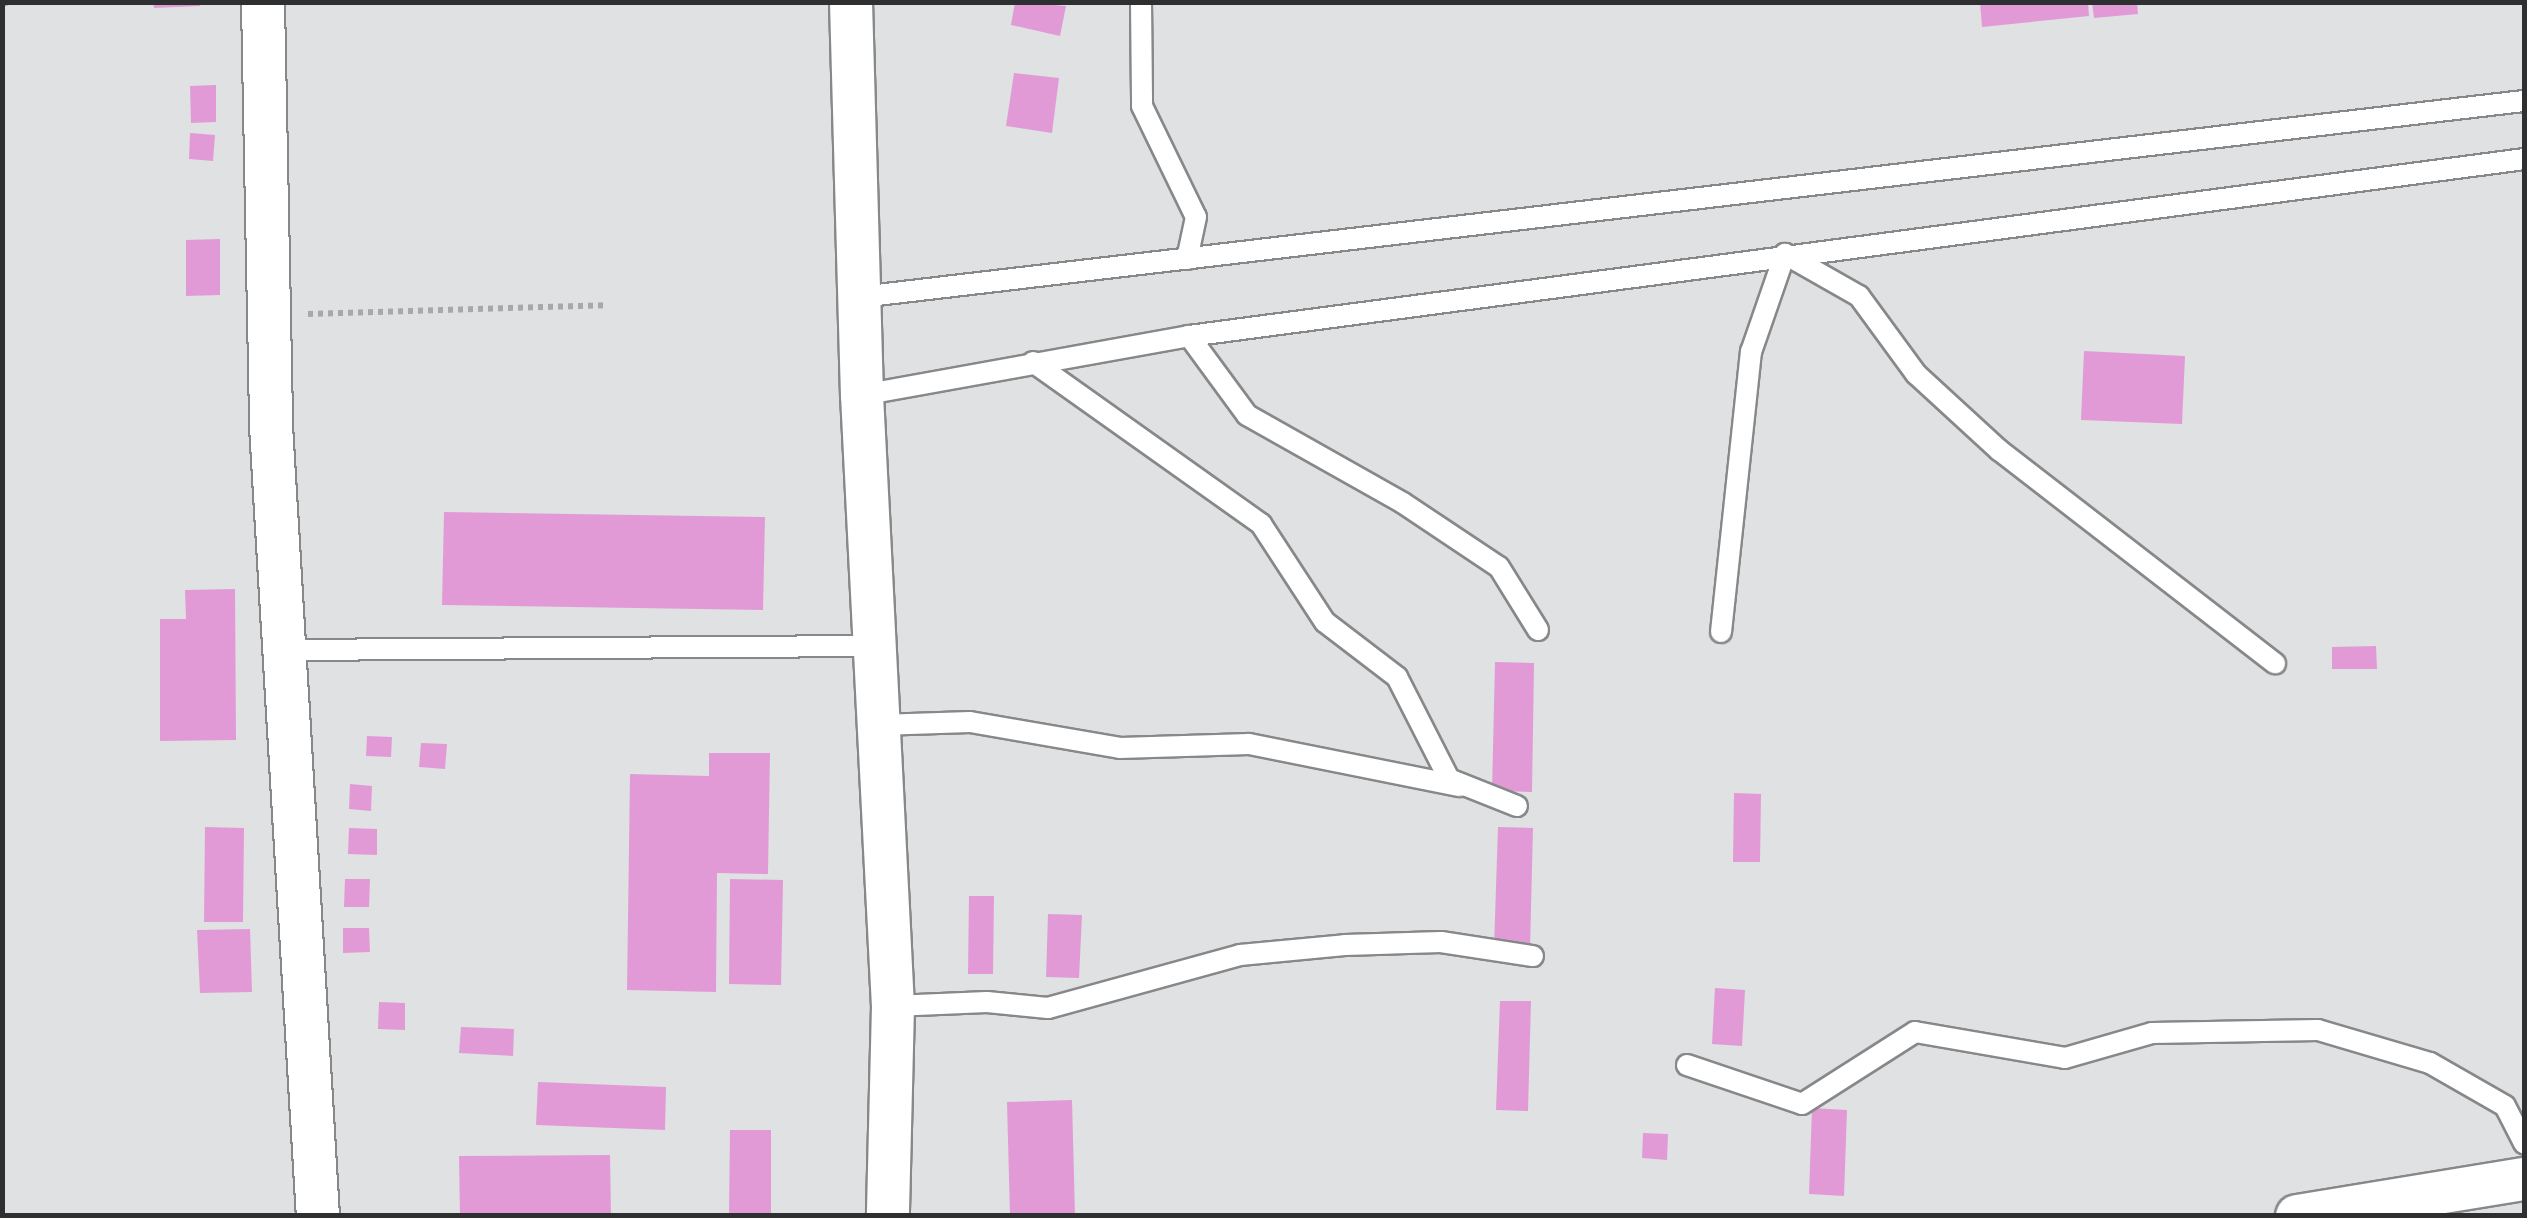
<!DOCTYPE html>
<html>
<head>
<meta charset="utf-8">
<style>
  body { margin:0 }
  #map { position:relative; width:2527px; height:1218px; overflow:hidden; background:#dfe1e3; font-family:Montserrat,sans-serif }
  div>[style] { position:absolute }
  [style*='--x'] { left:calc(var(--x)*1px); top:calc(var(--y)*1px); width:calc(var(--w)*1px); rotate:calc(var(--a)*1deg) }
  .building>* { inset:0; background:#e29ad7 }
  .path>* { height:6px; margin-top:-3px; transform-origin:0; background:repeating-linear-gradient(90deg,#a6a8aa 0 5px,transparent 0 10px) }
  .roads { filter:drop-shadow(2px 0 #86888a) drop-shadow(-2px 0 #86888a) drop-shadow(0 2px #86888a) drop-shadow(0 -2px #86888a) }
  .lane>* { height:20px; margin:-10px; padding:0 10px; transform-origin:10px; border-radius:10px; background:#fff }
  .street>* { height:42px; margin:-21px; padding:0 21px; transform-origin:21px; border-radius:21px; background:#fff }
  span { translate:-50% -50%; white-space:nowrap; text-align:center; line-height:1.15; -webkit-text-stroke:9px #fff; paint-order:stroke }
  .frame { position:absolute; inset:0; border:5px solid #2e2f30; pointer-events:none }
</style>
</head>
<body>
<div id="map">
  <div class="building">
    <i style="clip-path:polygon(153px 2px,200px 2px,200px 6px,154px 8px)"></i>
    <i style="clip-path:polygon(1015px 2px,1066px 6px,1060px 36px,1011px 25px)"></i>
    <i style="clip-path:polygon(1980px 2px,2088px 2px,2089px 16px,1982px 27px)"></i>
    <i style="clip-path:polygon(2092px 2px,2137px 2px,2138px 14px,2094px 18px)"></i>
    <i style="clip-path:polygon(1014px 73px,1059px 78px,1052px 133px,1006px 126px)"></i>
    <i style="clip-path:polygon(216px 85px,216px 122px,191px 123px,190px 86px)"></i>
    <i style="clip-path:polygon(190px 133px,215px 135px,213px 161px,189px 159px)"></i>
    <i style="clip-path:polygon(220px 239px,220px 295px,186px 296px,186px 240px)"></i>
    <i style="clip-path:polygon(2084px 351px,2185px 356px,2182px 424px,2081px 420px)"></i>
    <i style="clip-path:polygon(444px 512px,765px 517px,763px 610px,442px 605px)"></i>
    <i style="clip-path:polygon(235px 589px,236px 740px,160px 741px,160px 619px,186px 619px,185px 590px)"></i>
    <i style="clip-path:polygon(2376px 646px,2377px 669px,2332px 669px,2332px 647px)"></i>
    <i style="clip-path:polygon(1495px 662px,1534px 663px,1532px 792px,1492px 791px)"></i>
    <i style="clip-path:polygon(367px 736px,392px 737px,391px 757px,366px 756px)"></i>
    <i style="clip-path:polygon(421px 743px,447px 744px,445px 769px,419px 767px)"></i>
    <i style="clip-path:polygon(709px 753px,770px 753px,768px 874px,717px 873px,716px 992px,627px 990px,630px 774px,709px 776px)"></i>
    <i style="clip-path:polygon(350px 784px,372px 786px,371px 811px,349px 809px)"></i>
    <i style="clip-path:polygon(1734px 793px,1761px 794px,1760px 862px,1733px 862px)"></i>
    <i style="clip-path:polygon(205px 827px,244px 828px,243px 922px,204px 922px)"></i>
    <i style="clip-path:polygon(1498px 827px,1533px 828px,1530px 949px,1494px 947px)"></i>
    <i style="clip-path:polygon(349px 828px,377px 829px,377px 855px,348px 854px)"></i>
    <i style="clip-path:polygon(345px 879px,370px 879px,369px 907px,344px 907px)"></i>
    <i style="clip-path:polygon(730px 879px,783px 880px,781px 985px,729px 984px)"></i>
    <i style="clip-path:polygon(969px 896px,994px 896px,993px 974px,968px 974px)"></i>
    <i style="clip-path:polygon(1048px 914px,1082px 915px,1079px 978px,1046px 977px)"></i>
    <i style="clip-path:polygon(343px 928px,369px 928px,370px 952px,343px 953px)"></i>
    <i style="clip-path:polygon(250px 929px,252px 992px,200px 993px,197px 930px)"></i>
    <i style="clip-path:polygon(1715px 988px,1745px 990px,1742px 1046px,1712px 1044px)"></i>
    <i style="clip-path:polygon(1500px 1001px,1531px 1001px,1528px 1111px,1496px 1110px)"></i>
    <i style="clip-path:polygon(379px 1002px,405px 1003px,405px 1030px,378px 1029px)"></i>
    <i style="clip-path:polygon(461px 1027px,514px 1029px,513px 1056px,459px 1053px)"></i>
    <i style="clip-path:polygon(538px 1082px,666px 1087px,665px 1130px,536px 1125px)"></i>
    <i style="clip-path:polygon(1072px 1100px,1075px 1216px,1010px 1216px,1007px 1102px)"></i>
    <i style="clip-path:polygon(1812px 1108px,1847px 1110px,1844px 1196px,1809px 1194px)"></i>
    <i style="clip-path:polygon(730px 1130px,771px 1130px,771px 1216px,729px 1216px)"></i>
    <i style="clip-path:polygon(1643px 1133px,1668px 1134px,1667px 1160px,1642px 1158px)"></i>
    <i style="clip-path:polygon(610px 1155px,611px 1216px,460px 1216px,459px 1156px)"></i>
  </div>
  <div class="path">
    <i style="--x:2;--y:4;--w:7;--a:-16"></i>
    <i style="--x:308;--y:314;--w:298;--a:-1.7"></i>
  </div>
  <div class="roads">
    <div class="lane">
      <i style="--x:1141;--y:2;--w:104;--a:89.4"></i>
      <i style="--x:1142;--y:106;--w:123;--a:64.1"></i>
      <i style="--x:1196;--y:217;--w:43;--a:102.1"></i>
      <i style="--x:860;--y:297;--w:1676;--a:-6.72"></i>
      <i style="--x:1189;--y:336;--w:98;--a:53.7"></i>
      <i style="--x:1247;--y:415;--w:179;--a:29.4"></i>
      <i style="--x:1403;--y:503;--w:115;--a:33.7"></i>
      <i style="--x:1499;--y:567;--w:74;--a:58.2"></i>
      <i style="--x:1033;--y:362;--w:280;--a:35.4"></i>
      <i style="--x:1261;--y:524;--w:117;--a:56.9"></i>
      <i style="--x:1325;--y:622;--w:91;--a:37.4"></i>
      <i style="--x:1397;--y:677;--w:114;--a:63"></i>
      <i style="--x:1449;--y:779;--w:73;--a:21.7"></i>
      <i style="--x:862;--y:395;--w:332;--a:-10.2"></i>
      <i style="--x:1189;--y:336;--w:1347;--a:-7.55"></i>
      <i style="--x:1721;--y:632;--w:282;--a:-83.9"></i>
      <i style="--x:1751;--y:352;--w:104;--a:-70.9"></i>
      <i style="--x:1785;--y:254;--w:85;--a:29.6"></i>
      <i style="--x:1859;--y:296;--w:97;--a:53.8"></i>
      <i style="--x:1916;--y:374;--w:113;--a:42.5"></i>
      <i style="--x:1999;--y:450;--w:349;--a:37.7"></i>
      <i style="--x:285;--y:650;--w:590;--a:-0.39"></i>
      <i style="--x:879;--y:725;--w:91;--a:-1.9"></i>
      <i style="--x:970;--y:722;--w:152;--a:9.8"></i>
      <i style="--x:1120;--y:748;--w:129;--a:-1.8"></i>
      <i style="--x:1249;--y:744;--w:215;--a:11.3"></i>
      <i style="--x:893;--y:1006;--w:94;--a:-2.4"></i>
      <i style="--x:987;--y:1002;--w:61;--a:5.6"></i>
      <i style="--x:1048;--y:1008;--w:199;--a:-15.4"></i>
      <i style="--x:1240;--y:955;--w:105;--a:-5.4"></i>
      <i style="--x:1345;--y:945;--w:96;--a:-1.8"></i>
      <i style="--x:1441;--y:942;--w:93;--a:8.7"></i>
      <i style="--x:1687;--y:1065;--w:121;--a:18.7"></i>
      <i style="--x:1802;--y:1104;--w:134;--a:-32.5"></i>
      <i style="--x:1915;--y:1032;--w:152;--a:9.8"></i>
      <i style="--x:2065;--y:1058;--w:91;--a:-16"></i>
      <i style="--x:2152;--y:1033;--w:166;--a:-1"></i>
      <i style="--x:2318;--y:1030;--w:117;--a:16.4"></i>
      <i style="--x:2430;--y:1063;--w:86;--a:29.8"></i>
      <i style="--x:2505;--y:1106;--w:42;--a:62.8"></i>
    </div>
    <div class="street">
      <i style="--x:263;--y:2;--w:424;--a:88.9"></i>
      <i style="--x:271;--y:426;--w:791;--a:86.6"></i>
      <i style="--x:851;--y:2;--w:393;--a:88.4"></i>
      <i style="--x:862;--y:395;--w:612;--a:87.1"></i>
      <i style="--x:893;--y:1006;--w:210;--a:91.4"></i>
      <i style="--x:2297;--y:1216;--w:230;--a:-9.3"></i>
    </div>
  </div>
  <div class="frame"></div>
</div>
</body>
</html>
